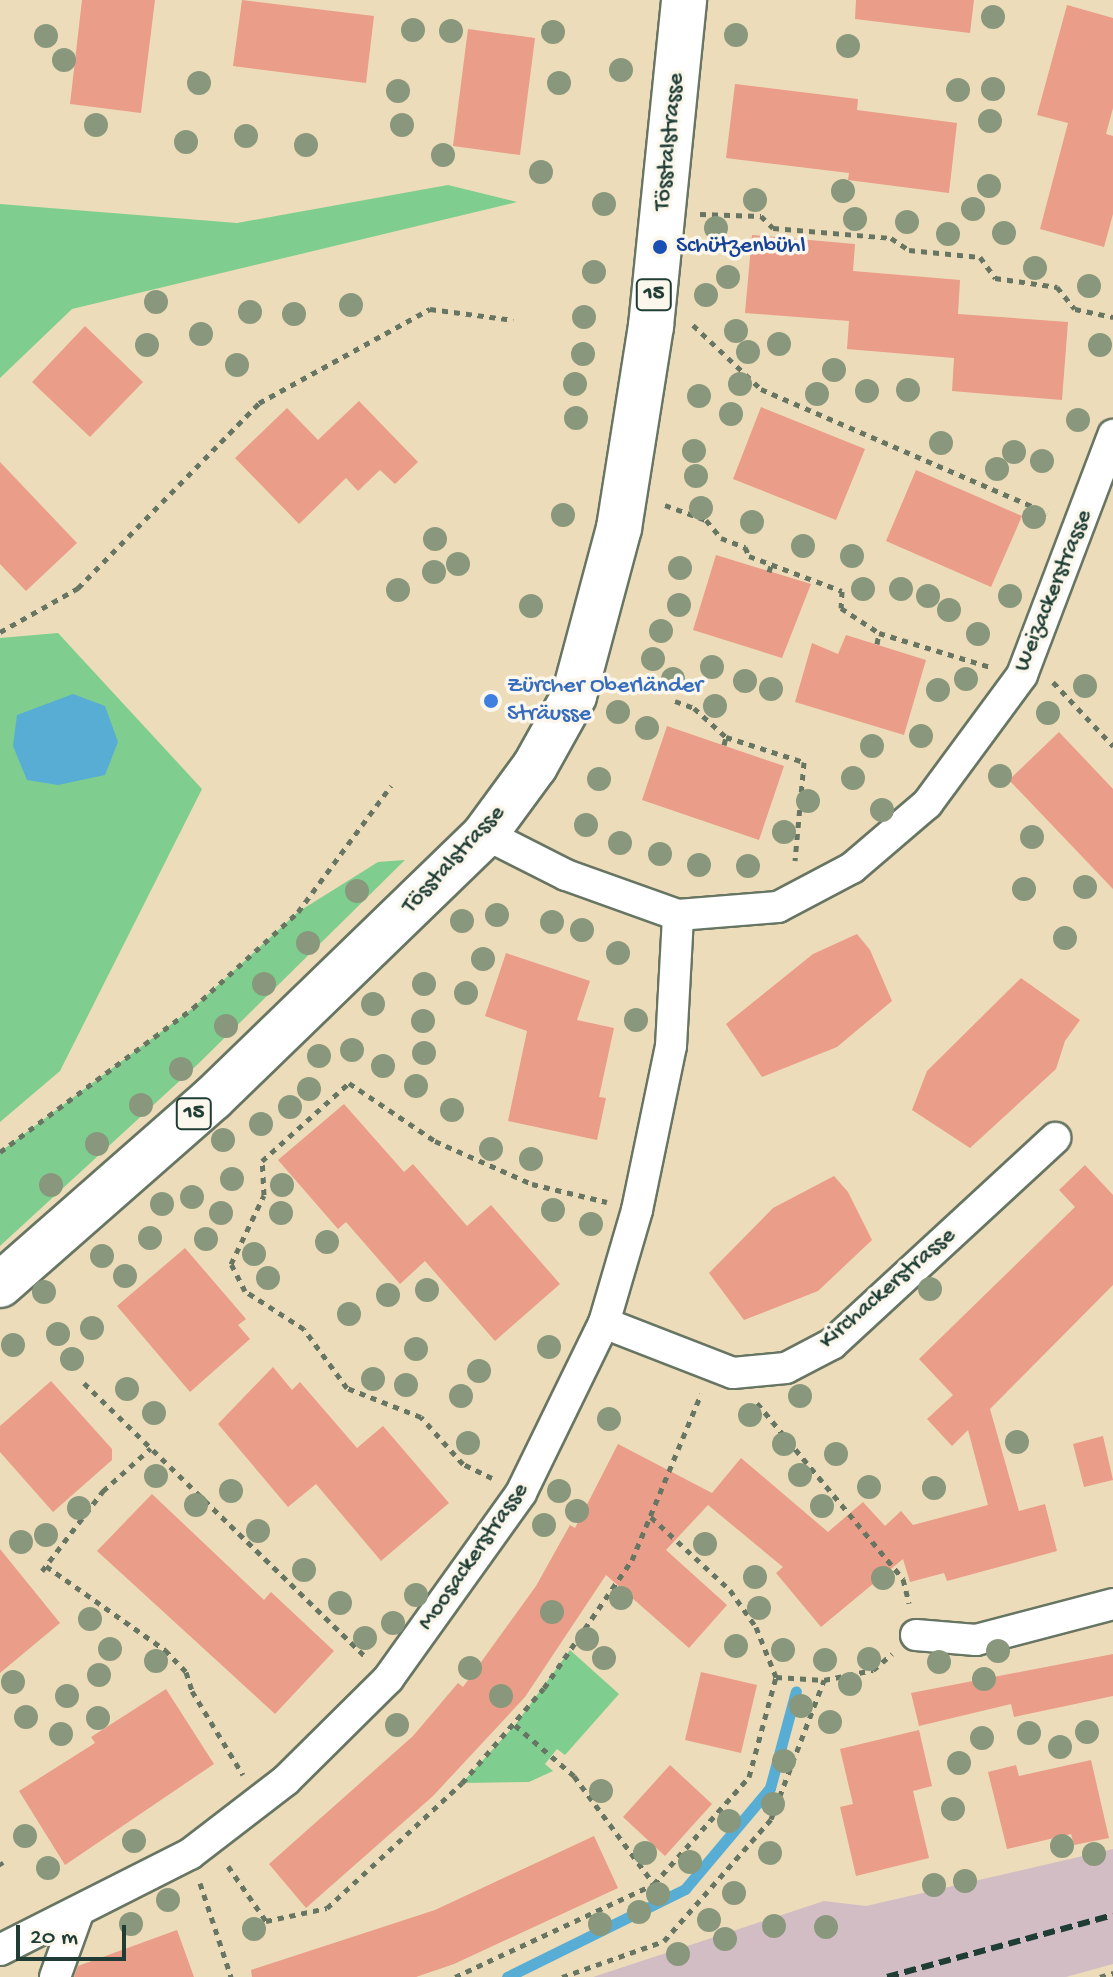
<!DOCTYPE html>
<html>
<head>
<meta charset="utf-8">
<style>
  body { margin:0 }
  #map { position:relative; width:1113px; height:1977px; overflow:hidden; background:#eddcb9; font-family:"Gochi Hand",sans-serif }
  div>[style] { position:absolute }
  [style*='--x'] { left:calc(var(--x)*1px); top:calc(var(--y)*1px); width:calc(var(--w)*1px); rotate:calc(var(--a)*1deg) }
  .industrial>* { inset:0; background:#d2bdc5 }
  .green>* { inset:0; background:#7fce8f }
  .water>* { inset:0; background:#57add4 }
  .stream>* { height:11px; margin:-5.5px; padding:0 5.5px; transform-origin:5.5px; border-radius:5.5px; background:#57add4 }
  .building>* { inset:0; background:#ea9d88 }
  .path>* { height:5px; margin-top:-2.5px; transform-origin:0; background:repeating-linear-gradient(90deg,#677563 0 6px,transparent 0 12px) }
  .roads { filter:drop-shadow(2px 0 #677563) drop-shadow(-2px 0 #677563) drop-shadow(0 2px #677563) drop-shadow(0 -2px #677563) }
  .minor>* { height:30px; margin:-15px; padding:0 15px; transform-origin:15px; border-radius:15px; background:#fff }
  .primary>* { height:44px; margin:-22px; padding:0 22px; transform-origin:22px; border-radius:22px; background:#fff }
  .rail>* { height:6px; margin-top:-3px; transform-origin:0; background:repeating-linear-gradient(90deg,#1f3d34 0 12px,transparent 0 18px) }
  .trees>* { width:24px; height:24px; margin:-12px; border-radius:50%; background:#89987c }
  .dots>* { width:22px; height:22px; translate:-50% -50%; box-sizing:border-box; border:4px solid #fbf7ec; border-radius:50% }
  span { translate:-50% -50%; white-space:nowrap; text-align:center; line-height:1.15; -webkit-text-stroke:7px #fbf7ec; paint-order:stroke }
  .shield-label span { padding:2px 6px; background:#fbf7ec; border:2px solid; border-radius:6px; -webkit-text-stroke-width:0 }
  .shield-label { font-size:22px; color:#1f3d34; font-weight:700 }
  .street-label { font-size:24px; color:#1f3d34 }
  .transit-label { font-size:24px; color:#164399 }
  .left { translate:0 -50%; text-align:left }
  .shop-label { font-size:24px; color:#366cbe }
  .scale { position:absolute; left:16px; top:1925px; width:110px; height:36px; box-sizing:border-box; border:4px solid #1f3d34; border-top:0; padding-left:10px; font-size:24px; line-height:28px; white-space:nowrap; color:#1f3d34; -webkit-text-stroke:6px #fbf7ec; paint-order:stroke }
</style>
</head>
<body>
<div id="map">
  <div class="industrial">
    <i style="clip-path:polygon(1113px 1849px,1113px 1964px,1066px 1977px,593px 1977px,824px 1901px,866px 1906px)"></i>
  </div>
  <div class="green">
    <i style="clip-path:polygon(448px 185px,517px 202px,72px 309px,0 378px,0 204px,237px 223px)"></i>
    <i style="clip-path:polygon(58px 633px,202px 789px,60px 1071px,0 1122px,0 638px)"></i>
    <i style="clip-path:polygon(405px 860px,198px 1064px,0 1246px,0 1152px,193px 1008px,298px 912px,378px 862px)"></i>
    <i style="clip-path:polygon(570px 1650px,619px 1694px,565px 1755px,557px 1749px,545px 1764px,553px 1771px,529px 1782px,462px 1783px,515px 1725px)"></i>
  </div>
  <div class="water">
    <i style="clip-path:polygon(73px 694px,105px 706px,118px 742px,105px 775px,58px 785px,27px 780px,13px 746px,17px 715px)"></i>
  </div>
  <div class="stream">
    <i style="--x:507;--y:1977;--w:199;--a:-26.3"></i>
    <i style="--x:685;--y:1889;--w:132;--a:-49.9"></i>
    <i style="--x:770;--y:1788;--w:100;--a:-75"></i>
  </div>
  <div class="building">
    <i style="clip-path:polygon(82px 0,155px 0,141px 113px,70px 104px)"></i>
    <i style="clip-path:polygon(242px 0,374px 16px,366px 83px,233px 66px)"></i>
    <i style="clip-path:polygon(856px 0,974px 0,970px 33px,855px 19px)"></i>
    <i style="clip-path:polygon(1067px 5px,1113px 18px,1113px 108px,1106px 134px,1113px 136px,1113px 214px,1104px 247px,1040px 229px,1068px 123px,1037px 115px)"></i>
    <i style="clip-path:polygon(468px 29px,535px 38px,520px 155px,453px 146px)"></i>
    <i style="clip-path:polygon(735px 84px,858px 99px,857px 110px,957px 123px,949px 193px,848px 180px,849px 173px,726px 158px)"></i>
    <i style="clip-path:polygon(752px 235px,855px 244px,853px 271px,960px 280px,958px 314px,1068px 322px,1062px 400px,952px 391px,954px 358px,847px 349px,849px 321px,745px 313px)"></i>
    <i style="clip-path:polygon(85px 326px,143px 382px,90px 437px,32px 382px)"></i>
    <i style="clip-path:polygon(359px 401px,418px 462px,395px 484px,380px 470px,358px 491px,346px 478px,299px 524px,235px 458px,287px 408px,318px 440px)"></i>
    <i style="clip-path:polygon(761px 407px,865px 449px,836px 520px,733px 479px)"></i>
    <i style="clip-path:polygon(0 462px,77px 543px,26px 591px,0 564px)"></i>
    <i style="clip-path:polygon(916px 470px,1022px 516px,991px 587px,886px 541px)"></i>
    <i style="clip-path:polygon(716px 555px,811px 584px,782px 658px,693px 630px)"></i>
    <i style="clip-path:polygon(846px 635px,926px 660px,904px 735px,795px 702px,812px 643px,838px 654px)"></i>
    <i style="clip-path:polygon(667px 726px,784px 766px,759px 840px,642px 800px)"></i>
    <i style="clip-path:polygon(1059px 732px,1113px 789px,1113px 889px,1009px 780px)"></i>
    <i style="clip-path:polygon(857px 934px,870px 950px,892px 1001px,837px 1047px,762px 1077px,726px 1024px,813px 954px)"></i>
    <i style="clip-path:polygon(506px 953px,590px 981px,577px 1020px,614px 1028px,599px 1097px,606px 1098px,597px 1140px,508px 1121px,527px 1031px,485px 1016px)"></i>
    <i style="clip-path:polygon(1021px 978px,1080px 1020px,1065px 1041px,1056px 1069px,970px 1148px,912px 1110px,927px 1071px)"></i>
    <i style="clip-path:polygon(344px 1104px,404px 1172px,413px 1164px,467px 1226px,491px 1205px,560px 1284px,495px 1341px,425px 1261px,400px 1284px,346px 1222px,338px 1229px,278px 1160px)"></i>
    <i style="clip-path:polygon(1085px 1165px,1113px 1195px,1113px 1285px,990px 1409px,1019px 1511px,1045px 1504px,1057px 1551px,947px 1581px,944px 1573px,910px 1582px,903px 1559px,821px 1627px,776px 1573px,783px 1567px,708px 1505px,666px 1550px,727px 1605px,689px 1648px,606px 1575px,525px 1697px,433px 1796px,306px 1908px,269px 1864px,413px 1736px,458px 1683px,463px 1687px,536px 1586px,570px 1525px,575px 1528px,618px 1444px,712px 1493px,741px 1458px,828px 1532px,863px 1502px,885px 1526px,901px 1511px,913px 1525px,988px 1505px,968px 1430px,952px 1446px,927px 1419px,953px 1395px,919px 1359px,1075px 1207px,1059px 1190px)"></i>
    <i style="clip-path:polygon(834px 1176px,848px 1192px,872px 1240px,818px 1291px,744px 1320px,709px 1273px,773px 1208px)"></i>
    <i style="clip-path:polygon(185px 1248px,246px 1319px,238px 1325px,250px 1339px,190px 1392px,117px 1306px)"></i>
    <i style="clip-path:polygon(273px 1367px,292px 1390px,300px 1382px,357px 1448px,383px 1426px,449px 1503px,381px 1561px,316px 1484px,288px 1507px,218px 1424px)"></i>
    <i style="clip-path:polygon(51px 1381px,112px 1449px,112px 1460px,53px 1512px,0 1452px,0 1426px)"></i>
    <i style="clip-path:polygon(1103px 1436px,1113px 1480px,1084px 1487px,1073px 1444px)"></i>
    <i style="clip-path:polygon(152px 1494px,264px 1600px,271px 1592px,334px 1651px,275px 1714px,97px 1551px)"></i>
    <i style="clip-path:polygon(0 1549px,60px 1623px,0 1673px)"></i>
    <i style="clip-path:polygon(1113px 1654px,1113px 1696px,1014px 1717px,1011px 1704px,919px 1726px,911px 1693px)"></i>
    <i style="clip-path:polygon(701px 1672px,757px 1685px,741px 1753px,685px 1740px)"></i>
    <i style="clip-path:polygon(166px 1689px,214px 1764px,65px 1865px,19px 1791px,95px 1743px,91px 1737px)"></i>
    <i style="clip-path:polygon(919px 1730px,932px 1786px,913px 1791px,929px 1858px,856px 1876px,840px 1807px,853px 1804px,840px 1749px)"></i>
    <i style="clip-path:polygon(1091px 1760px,1109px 1838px,1074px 1845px,1071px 1834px,1007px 1849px,988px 1772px,1016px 1765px,1019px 1776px)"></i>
    <i style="clip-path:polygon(670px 1765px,712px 1804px,665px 1856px,623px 1817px)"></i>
    <i style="clip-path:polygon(594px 1836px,618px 1888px,454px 1964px,416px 1977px,252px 1977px,251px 1970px,435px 1910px)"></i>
    <i style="clip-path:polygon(177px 1930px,194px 1977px,74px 1977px,78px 1966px)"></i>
  </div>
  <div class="path">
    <i style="--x:700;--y:214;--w:61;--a:1.9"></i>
    <i style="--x:761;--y:216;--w:17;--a:45"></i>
    <i style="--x:773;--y:228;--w:118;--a:4.8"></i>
    <i style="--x:891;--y:238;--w:22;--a:34"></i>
    <i style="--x:909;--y:250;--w:71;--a:5.6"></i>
    <i style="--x:980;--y:257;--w:26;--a:54"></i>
    <i style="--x:995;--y:278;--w:63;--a:8.3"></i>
    <i style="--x:1057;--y:287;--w:28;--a:51"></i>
    <i style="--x:1075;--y:309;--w:39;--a:12"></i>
    <i style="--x:693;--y:325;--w:93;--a:43.3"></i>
    <i style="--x:761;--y:389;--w:312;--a:23.4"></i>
    <i style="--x:665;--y:505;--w:44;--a:20.1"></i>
    <i style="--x:706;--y:520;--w:23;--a:50"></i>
    <i style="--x:721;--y:538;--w:26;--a:21"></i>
    <i style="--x:745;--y:547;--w:10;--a:66"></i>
    <i style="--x:749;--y:556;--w:99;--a:20.6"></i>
    <i style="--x:842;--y:591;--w:17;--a:93"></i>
    <i style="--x:841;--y:608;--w:45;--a:33.3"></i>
    <i style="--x:879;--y:633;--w:116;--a:17"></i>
    <i style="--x:769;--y:572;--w:10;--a:-73"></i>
    <i style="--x:0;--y:632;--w:90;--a:-29.4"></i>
    <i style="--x:78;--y:588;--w:259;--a:-45.6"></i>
    <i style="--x:259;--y:403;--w:195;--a:-28.8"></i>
    <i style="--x:430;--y:309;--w:84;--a:7.5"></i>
    <i style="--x:877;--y:644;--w:11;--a:-80"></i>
    <i style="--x:1053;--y:682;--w:88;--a:46.8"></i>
    <i style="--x:675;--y:701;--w:20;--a:20"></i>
    <i style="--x:694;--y:708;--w:43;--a:42.2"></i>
    <i style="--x:726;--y:737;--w:82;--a:17.8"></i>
    <i style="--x:804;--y:762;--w:99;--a:95.2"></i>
    <i style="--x:724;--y:745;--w:8;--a:-76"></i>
    <i style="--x:0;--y:1152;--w:241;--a:-36.7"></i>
    <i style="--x:193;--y:1008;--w:142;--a:-42.4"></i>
    <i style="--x:298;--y:912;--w:157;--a:-53.6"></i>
    <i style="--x:84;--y:1383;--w:392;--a:44.2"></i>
    <i style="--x:757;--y:1403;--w:229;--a:50.3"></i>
    <i style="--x:903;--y:1579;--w:25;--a:76"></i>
    <i style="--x:492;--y:1478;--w:32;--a:-154"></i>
    <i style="--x:463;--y:1464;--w:63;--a:-131.8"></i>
    <i style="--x:421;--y:1417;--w:79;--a:-158.6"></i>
    <i style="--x:347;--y:1388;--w:73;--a:-126.1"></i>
    <i style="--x:304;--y:1329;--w:70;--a:-147.2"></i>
    <i style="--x:245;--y:1291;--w:30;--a:-117"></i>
    <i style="--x:231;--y:1264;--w:76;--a:-64.4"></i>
    <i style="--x:264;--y:1195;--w:34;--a:-93"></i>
    <i style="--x:262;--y:1161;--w:117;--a:-41.9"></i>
    <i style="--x:349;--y:1083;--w:104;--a:34"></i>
    <i style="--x:435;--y:1141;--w:106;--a:23.9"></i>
    <i style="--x:532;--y:1184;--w:77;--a:13.5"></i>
    <i style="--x:651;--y:1517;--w:108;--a:42.7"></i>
    <i style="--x:730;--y:1590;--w:45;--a:54.9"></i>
    <i style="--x:756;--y:1627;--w:54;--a:68.2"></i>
    <i style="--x:776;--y:1677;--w:48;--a:3.6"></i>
    <i style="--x:46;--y:1566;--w:146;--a:35.2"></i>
    <i style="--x:165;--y:1650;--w:30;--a:46"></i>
    <i style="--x:186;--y:1672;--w:20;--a:72"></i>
    <i style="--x:192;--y:1691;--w:98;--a:58.7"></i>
    <i style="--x:42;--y:1571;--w:101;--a:-52.7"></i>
    <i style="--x:103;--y:1491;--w:64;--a:-41.9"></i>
    <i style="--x:515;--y:1725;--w:78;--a:40.8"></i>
    <i style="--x:574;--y:1776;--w:134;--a:53.5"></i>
    <i style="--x:0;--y:1862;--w:4;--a:56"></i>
    <i style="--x:228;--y:1866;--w:67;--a:55.4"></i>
    <i style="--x:266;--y:1921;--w:62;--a:-12"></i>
    <i style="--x:327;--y:1908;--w:184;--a:-42.8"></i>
    <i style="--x:462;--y:1783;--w:125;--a:-49.2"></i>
    <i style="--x:544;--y:1688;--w:155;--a:-55.5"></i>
    <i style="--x:632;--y:1560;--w:180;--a:-67.4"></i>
    <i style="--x:200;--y:1883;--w:99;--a:71.7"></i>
    <i style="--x:455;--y:1977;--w:220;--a:-25"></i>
    <i style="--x:654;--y:1884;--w:143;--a:-48.4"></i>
    <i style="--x:749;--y:1777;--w:104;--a:-74.9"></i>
    <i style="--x:562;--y:1977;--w:108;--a:-19.4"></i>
    <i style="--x:664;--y:1941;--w:162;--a:-48.7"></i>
    <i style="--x:771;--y:1819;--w:149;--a:-69.1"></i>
    <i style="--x:824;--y:1680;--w:50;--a:-11.5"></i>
    <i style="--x:873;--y:1670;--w:25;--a:-40"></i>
    <i style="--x:1100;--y:1977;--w:14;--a:-17"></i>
  </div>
  <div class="roads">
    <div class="minor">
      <i style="--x:485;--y:834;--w:91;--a:26.8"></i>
      <i style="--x:566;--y:875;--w:119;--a:19.7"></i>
      <i style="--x:678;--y:915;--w:100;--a:-4.6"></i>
      <i style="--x:778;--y:907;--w:84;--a:-27.8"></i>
      <i style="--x:852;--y:868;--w:99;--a:-40.5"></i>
      <i style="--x:927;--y:804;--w:160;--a:-53.6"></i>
      <i style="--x:1022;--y:675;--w:257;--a:-69.2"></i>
      <i style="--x:604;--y:1323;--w:138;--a:21.2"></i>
      <i style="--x:733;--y:1373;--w:53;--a:-5.4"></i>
      <i style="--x:786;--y:1368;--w:52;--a:-27.6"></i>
      <i style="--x:832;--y:1344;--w:304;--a:-42.7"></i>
      <i style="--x:916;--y:1635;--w:60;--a:4.8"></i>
      <i style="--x:976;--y:1640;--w:142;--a:-14.7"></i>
      <i style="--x:0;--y:1950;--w:213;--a:-26.8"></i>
      <i style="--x:190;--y:1854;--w:121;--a:-37.6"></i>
      <i style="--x:286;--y:1780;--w:144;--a:-44.7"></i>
      <i style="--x:388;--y:1679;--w:229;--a:-54.4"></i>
      <i style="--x:521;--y:1493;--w:189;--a:-64"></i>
      <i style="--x:604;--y:1323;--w:118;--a:-73.7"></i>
      <i style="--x:637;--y:1210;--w:167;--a:-78.3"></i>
      <i style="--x:671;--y:1046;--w:131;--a:-86.9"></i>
      <i style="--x:55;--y:1977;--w:68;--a:-70.2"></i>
    </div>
    <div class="primary">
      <i style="--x:0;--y:1285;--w:283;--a:-41.3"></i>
      <i style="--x:213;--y:1098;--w:379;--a:-44.1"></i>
      <i style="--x:485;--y:834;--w:84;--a:-53.7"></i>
      <i style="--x:535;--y:766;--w:80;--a:-60.9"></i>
      <i style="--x:574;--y:696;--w:174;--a:-75"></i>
      <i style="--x:619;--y:528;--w:205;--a:-81"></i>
      <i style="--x:651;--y:326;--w:328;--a:-84.2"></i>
    </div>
  </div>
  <div class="rail">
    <i style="--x:887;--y:1977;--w:234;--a:-15.3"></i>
  </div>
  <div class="trees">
    <i style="left:993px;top:17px"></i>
    <i style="left:413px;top:30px"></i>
    <i style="left:451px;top:31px"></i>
    <i style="left:553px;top:32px"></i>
    <i style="left:736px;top:35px"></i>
    <i style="left:46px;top:36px"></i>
    <i style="left:848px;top:46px"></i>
    <i style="left:64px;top:60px"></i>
    <i style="left:621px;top:70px"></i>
    <i style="left:199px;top:83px"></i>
    <i style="left:559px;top:83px"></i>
    <i style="left:993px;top:89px"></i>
    <i style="left:958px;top:90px"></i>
    <i style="left:398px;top:91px"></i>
    <i style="left:990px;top:121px"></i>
    <i style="left:96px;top:125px"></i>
    <i style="left:402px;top:125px"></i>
    <i style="left:246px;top:136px"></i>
    <i style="left:186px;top:142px"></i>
    <i style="left:306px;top:145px"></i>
    <i style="left:443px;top:155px"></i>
    <i style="left:541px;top:172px"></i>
    <i style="left:989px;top:186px"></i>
    <i style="left:843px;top:191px"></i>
    <i style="left:755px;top:200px"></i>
    <i style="left:604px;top:204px"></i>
    <i style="left:973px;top:209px"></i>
    <i style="left:855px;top:219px"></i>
    <i style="left:907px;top:222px"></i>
    <i style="left:716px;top:228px"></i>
    <i style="left:1004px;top:233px"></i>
    <i style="left:948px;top:234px"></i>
    <i style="left:1035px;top:268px"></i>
    <i style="left:594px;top:272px"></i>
    <i style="left:728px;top:277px"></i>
    <i style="left:1089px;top:286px"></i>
    <i style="left:706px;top:295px"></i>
    <i style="left:156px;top:302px"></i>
    <i style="left:351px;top:305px"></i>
    <i style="left:250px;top:312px"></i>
    <i style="left:294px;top:314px"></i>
    <i style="left:584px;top:317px"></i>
    <i style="left:736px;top:331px"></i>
    <i style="left:201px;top:334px"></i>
    <i style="left:779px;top:344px"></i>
    <i style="left:147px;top:345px"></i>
    <i style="left:1100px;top:345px"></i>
    <i style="left:748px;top:352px"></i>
    <i style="left:583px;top:354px"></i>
    <i style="left:237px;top:365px"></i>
    <i style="left:834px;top:370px"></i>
    <i style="left:575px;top:384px"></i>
    <i style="left:740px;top:384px"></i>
    <i style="left:908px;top:390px"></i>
    <i style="left:867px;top:391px"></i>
    <i style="left:817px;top:394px"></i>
    <i style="left:699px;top:396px"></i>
    <i style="left:731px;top:414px"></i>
    <i style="left:576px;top:418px"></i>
    <i style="left:1078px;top:420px"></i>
    <i style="left:941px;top:443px"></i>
    <i style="left:694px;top:451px"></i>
    <i style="left:1014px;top:452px"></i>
    <i style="left:1042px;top:461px"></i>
    <i style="left:997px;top:469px"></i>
    <i style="left:696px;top:476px"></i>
    <i style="left:701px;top:508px"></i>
    <i style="left:563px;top:515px"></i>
    <i style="left:1034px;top:517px"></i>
    <i style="left:752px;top:522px"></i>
    <i style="left:435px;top:539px"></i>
    <i style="left:803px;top:546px"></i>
    <i style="left:852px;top:556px"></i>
    <i style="left:458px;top:564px"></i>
    <i style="left:680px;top:568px"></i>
    <i style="left:434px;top:572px"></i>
    <i style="left:863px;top:589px"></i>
    <i style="left:901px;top:589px"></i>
    <i style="left:398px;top:590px"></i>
    <i style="left:928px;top:596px"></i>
    <i style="left:1010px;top:596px"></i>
    <i style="left:679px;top:605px"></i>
    <i style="left:531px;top:606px"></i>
    <i style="left:949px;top:610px"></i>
    <i style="left:661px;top:631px"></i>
    <i style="left:978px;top:634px"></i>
    <i style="left:653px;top:659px"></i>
    <i style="left:712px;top:667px"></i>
    <i style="left:673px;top:679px"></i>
    <i style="left:966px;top:679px"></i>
    <i style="left:745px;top:681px"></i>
    <i style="left:1085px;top:686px"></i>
    <i style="left:771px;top:689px"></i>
    <i style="left:938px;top:690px"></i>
    <i style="left:715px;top:706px"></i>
    <i style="left:618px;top:712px"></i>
    <i style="left:1048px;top:713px"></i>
    <i style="left:647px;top:728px"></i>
    <i style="left:921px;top:736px"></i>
    <i style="left:872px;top:746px"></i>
    <i style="left:1000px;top:776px"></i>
    <i style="left:853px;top:778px"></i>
    <i style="left:599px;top:779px"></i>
    <i style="left:808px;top:801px"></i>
    <i style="left:882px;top:810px"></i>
    <i style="left:586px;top:825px"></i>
    <i style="left:784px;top:832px"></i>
    <i style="left:1032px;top:837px"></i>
    <i style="left:620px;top:843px"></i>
    <i style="left:660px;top:854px"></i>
    <i style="left:699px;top:865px"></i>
    <i style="left:748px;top:866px"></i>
    <i style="left:1085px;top:887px"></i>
    <i style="left:1024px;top:889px"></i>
    <i style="left:357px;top:891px"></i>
    <i style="left:497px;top:915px"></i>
    <i style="left:462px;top:921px"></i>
    <i style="left:552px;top:922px"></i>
    <i style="left:582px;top:930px"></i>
    <i style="left:1065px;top:938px"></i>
    <i style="left:308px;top:943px"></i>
    <i style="left:618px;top:953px"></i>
    <i style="left:483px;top:959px"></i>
    <i style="left:264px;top:984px"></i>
    <i style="left:424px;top:984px"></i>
    <i style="left:466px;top:993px"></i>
    <i style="left:373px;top:1004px"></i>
    <i style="left:636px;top:1020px"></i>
    <i style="left:423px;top:1021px"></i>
    <i style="left:226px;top:1026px"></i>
    <i style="left:352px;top:1050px"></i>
    <i style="left:424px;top:1053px"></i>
    <i style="left:319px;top:1056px"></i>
    <i style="left:383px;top:1066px"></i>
    <i style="left:181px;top:1069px"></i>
    <i style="left:416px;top:1086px"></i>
    <i style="left:309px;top:1089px"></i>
    <i style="left:141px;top:1105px"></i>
    <i style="left:290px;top:1107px"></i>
    <i style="left:452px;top:1110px"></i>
    <i style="left:261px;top:1124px"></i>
    <i style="left:223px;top:1140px"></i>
    <i style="left:97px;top:1144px"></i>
    <i style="left:491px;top:1149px"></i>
    <i style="left:531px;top:1159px"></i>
    <i style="left:232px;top:1179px"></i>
    <i style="left:51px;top:1185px"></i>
    <i style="left:282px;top:1185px"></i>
    <i style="left:192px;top:1197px"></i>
    <i style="left:162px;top:1204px"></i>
    <i style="left:553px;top:1210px"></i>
    <i style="left:221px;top:1213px"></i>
    <i style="left:281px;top:1213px"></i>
    <i style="left:591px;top:1224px"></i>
    <i style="left:150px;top:1238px"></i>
    <i style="left:206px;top:1239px"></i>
    <i style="left:327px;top:1242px"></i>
    <i style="left:254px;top:1254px"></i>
    <i style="left:102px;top:1256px"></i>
    <i style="left:125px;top:1276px"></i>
    <i style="left:268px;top:1278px"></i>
    <i style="left:930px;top:1289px"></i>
    <i style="left:427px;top:1290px"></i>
    <i style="left:44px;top:1292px"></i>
    <i style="left:388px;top:1295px"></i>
    <i style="left:349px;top:1314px"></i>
    <i style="left:92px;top:1328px"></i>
    <i style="left:58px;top:1334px"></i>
    <i style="left:13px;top:1345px"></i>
    <i style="left:549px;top:1347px"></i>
    <i style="left:416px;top:1349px"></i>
    <i style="left:72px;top:1359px"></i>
    <i style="left:479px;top:1371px"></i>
    <i style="left:373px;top:1379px"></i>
    <i style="left:406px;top:1385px"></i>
    <i style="left:127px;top:1389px"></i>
    <i style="left:461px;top:1396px"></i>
    <i style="left:800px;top:1396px"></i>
    <i style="left:154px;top:1413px"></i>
    <i style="left:750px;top:1415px"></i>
    <i style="left:609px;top:1419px"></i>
    <i style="left:1017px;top:1442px"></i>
    <i style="left:468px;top:1443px"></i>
    <i style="left:784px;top:1444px"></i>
    <i style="left:836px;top:1454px"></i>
    <i style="left:800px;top:1475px"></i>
    <i style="left:156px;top:1476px"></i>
    <i style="left:869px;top:1487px"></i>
    <i style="left:934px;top:1488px"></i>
    <i style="left:231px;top:1491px"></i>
    <i style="left:559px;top:1491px"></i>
    <i style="left:196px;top:1505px"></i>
    <i style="left:822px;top:1506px"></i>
    <i style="left:79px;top:1508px"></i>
    <i style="left:577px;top:1511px"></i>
    <i style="left:544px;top:1525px"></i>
    <i style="left:258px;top:1531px"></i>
    <i style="left:46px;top:1535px"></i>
    <i style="left:21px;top:1542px"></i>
    <i style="left:705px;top:1544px"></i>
    <i style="left:304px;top:1570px"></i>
    <i style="left:755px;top:1577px"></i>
    <i style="left:883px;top:1578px"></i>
    <i style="left:416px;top:1595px"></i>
    <i style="left:621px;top:1598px"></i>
    <i style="left:340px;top:1603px"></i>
    <i style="left:759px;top:1608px"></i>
    <i style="left:552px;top:1612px"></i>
    <i style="left:90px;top:1619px"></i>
    <i style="left:393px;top:1623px"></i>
    <i style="left:365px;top:1638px"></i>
    <i style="left:587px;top:1639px"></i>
    <i style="left:736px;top:1646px"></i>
    <i style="left:110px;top:1649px"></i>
    <i style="left:783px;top:1650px"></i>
    <i style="left:998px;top:1651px"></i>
    <i style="left:604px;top:1658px"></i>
    <i style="left:869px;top:1659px"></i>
    <i style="left:825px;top:1660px"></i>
    <i style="left:156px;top:1661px"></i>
    <i style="left:939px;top:1662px"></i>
    <i style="left:470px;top:1668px"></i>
    <i style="left:99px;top:1675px"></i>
    <i style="left:984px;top:1679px"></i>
    <i style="left:13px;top:1682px"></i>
    <i style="left:850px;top:1684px"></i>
    <i style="left:67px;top:1696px"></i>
    <i style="left:501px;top:1696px"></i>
    <i style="left:801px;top:1706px"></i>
    <i style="left:26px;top:1717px"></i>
    <i style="left:98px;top:1718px"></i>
    <i style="left:830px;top:1722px"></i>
    <i style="left:397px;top:1725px"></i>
    <i style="left:1087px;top:1732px"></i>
    <i style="left:1029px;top:1733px"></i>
    <i style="left:61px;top:1734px"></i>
    <i style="left:982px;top:1738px"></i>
    <i style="left:1060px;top:1747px"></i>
    <i style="left:784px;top:1761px"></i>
    <i style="left:959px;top:1763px"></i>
    <i style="left:601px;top:1791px"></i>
    <i style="left:773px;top:1804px"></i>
    <i style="left:953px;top:1809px"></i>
    <i style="left:729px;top:1821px"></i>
    <i style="left:25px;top:1836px"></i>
    <i style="left:134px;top:1841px"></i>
    <i style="left:1062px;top:1846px"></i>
    <i style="left:645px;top:1853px"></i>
    <i style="left:770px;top:1853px"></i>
    <i style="left:1094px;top:1854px"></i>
    <i style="left:690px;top:1862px"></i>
    <i style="left:48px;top:1868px"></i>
    <i style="left:965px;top:1881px"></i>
    <i style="left:934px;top:1885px"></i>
    <i style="left:734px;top:1893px"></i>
    <i style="left:658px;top:1894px"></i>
    <i style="left:168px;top:1900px"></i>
    <i style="left:639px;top:1912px"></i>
    <i style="left:709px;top:1920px"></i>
    <i style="left:131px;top:1924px"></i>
    <i style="left:600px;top:1924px"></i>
    <i style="left:774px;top:1926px"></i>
    <i style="left:826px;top:1927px"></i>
    <i style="left:254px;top:1929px"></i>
    <i style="left:725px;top:1939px"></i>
    <i style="left:678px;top:1954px"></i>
  </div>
  <div class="dots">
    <i style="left:660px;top:247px;background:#1a4fb4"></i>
    <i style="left:491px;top:701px;background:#3f7fe0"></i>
  </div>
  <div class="shield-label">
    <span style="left:654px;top:295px">15</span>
    <span style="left:194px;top:1114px">15</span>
  </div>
  <div class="street-label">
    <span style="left:670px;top:142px;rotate:-84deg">Tösstalstrasse</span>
    <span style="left:1054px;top:591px;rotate:-68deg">Weizackerstrasse</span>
    <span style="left:454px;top:860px;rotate:-47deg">Tösstalstrasse</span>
    <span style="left:888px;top:1289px;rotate:-41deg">Kirchackerstrasse</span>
    <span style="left:474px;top:1557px;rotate:-55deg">Moosackerstrasse</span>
  </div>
  <div class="transit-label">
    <span class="left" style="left:676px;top:247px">Schützenbühl</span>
  </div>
  <div class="shop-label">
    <span class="left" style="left:507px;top:701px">Zürcher Oberländer<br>Sträusse</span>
  </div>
  <div class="scale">20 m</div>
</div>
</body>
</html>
